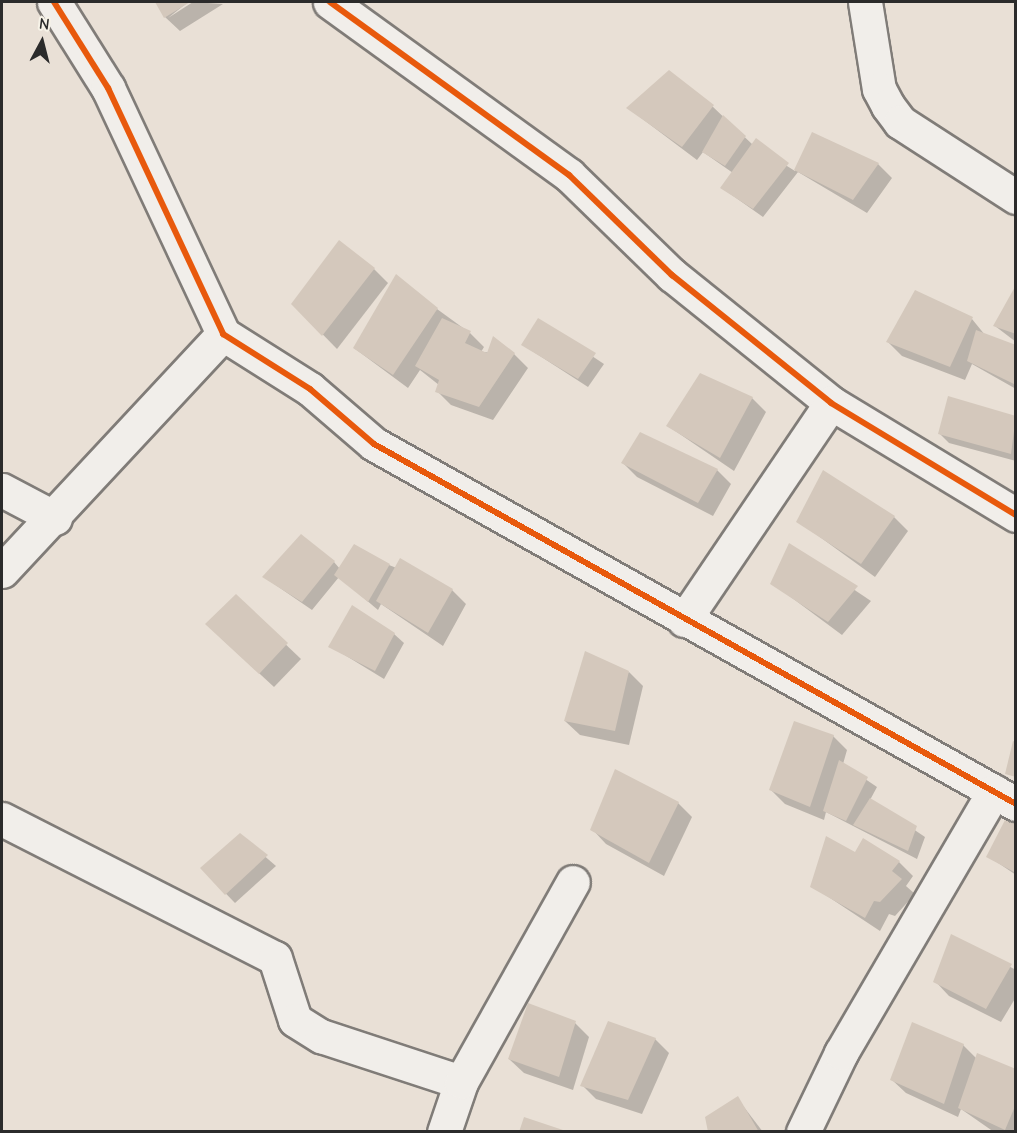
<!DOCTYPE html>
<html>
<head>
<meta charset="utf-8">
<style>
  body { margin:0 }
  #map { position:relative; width:1017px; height:1133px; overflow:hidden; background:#e9e0d6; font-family:"Comic Neue",sans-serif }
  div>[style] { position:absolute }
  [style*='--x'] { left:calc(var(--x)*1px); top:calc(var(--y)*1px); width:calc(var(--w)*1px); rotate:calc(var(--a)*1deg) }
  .shadow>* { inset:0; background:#0003 }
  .building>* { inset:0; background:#d4c8bc }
  .roads { filter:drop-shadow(2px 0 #807c78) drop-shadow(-2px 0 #807c78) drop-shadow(0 2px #807c78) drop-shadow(0 -2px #807c78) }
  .minor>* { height:33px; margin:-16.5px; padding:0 16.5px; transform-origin:16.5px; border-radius:16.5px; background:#f1eeea }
  .cycleway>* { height:6px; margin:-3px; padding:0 3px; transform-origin:3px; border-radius:3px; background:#e8590c }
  span { translate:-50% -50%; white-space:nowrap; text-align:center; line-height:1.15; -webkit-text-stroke:5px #f7f3e8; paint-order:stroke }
  .frame { position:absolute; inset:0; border:3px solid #2b2b2b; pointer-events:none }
  .north { position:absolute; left:12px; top:12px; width:60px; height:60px; -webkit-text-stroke:4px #f7f3e8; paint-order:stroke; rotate:7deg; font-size:16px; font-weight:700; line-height:24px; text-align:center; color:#2b2b2b }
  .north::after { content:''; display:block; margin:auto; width:21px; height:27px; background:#2b2b2b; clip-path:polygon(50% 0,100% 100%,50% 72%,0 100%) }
</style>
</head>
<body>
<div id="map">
  <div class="shadow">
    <i style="clip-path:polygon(157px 2px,188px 2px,168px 18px,193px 2px,223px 4px,180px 31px,165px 17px)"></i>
    <i style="clip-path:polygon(712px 106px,753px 145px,795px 171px,812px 134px,878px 164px,892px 178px,867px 213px,798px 172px,763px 217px,722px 188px,733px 173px,703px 152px,697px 160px,628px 108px)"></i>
    <i style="clip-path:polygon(374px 269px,388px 283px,337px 349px,293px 304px)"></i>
    <i style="clip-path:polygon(1016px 288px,1016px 342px,995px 326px)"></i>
    <i style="clip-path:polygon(916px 292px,972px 319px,985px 335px,1016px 347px,1016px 389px,972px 364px,965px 380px,902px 356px,888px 342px)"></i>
    <i style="clip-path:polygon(437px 309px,470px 333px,484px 347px,481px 352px,514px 354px,528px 368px,493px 420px,451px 405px,437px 391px,439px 385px,420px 370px,408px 388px,354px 348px)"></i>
    <i style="clip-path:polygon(538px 320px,604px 364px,588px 387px,523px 345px)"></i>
    <i style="clip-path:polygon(752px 398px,766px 412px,734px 471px,668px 426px)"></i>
    <i style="clip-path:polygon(1016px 418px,1016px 461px,949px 443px,940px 434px)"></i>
    <i style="clip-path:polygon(623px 463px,717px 470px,731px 484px,713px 516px,637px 477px)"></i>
    <i style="clip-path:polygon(894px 517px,908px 531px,875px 577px,798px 521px)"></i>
    <i style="clip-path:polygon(789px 546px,871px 601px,842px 635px,772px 583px)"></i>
    <i style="clip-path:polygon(334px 562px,340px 569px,389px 565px,452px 590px,466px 604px,443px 646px,381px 604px,378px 610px,339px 577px,312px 610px,264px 577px)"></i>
    <i style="clip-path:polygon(236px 597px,301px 659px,274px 687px,221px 638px)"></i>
    <i style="clip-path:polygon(394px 634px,404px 643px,384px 679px,330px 646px)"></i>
    <i style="clip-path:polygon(629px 672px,643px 686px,629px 745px,580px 735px,565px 721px)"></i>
    <i style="clip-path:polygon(833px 736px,847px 750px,843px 764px,877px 787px,870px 800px,925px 837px,917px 859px,826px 812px,824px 820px,785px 804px,771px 790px)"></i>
    <i style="clip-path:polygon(678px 803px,692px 817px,664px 876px,606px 844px,592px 829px)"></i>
    <i style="clip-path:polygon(1016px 825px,1016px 875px,988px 856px)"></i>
    <i style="clip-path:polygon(240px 835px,276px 866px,235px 903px,202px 869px)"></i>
    <i style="clip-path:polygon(856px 854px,899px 862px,913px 876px,906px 886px,915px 894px,895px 916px,889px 914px,880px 931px,812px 886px)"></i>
    <i style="clip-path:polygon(952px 936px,1016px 970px,1016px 997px,1001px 1022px,949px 996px,935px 981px)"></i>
    <i style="clip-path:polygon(575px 1023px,589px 1037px,573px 1090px,524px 1073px,509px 1059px)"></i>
    <i style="clip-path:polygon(655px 1039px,669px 1053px,642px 1114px,596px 1099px,582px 1085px)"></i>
    <i style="clip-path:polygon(963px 1045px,977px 1059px,1016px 1070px,1016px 1132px,994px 1132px,961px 1109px,958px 1117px,906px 1093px,891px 1079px)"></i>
    <i style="clip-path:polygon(737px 1098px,763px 1132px,709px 1132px)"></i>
  </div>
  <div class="building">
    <i style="clip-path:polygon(155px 2px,190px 2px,164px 18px)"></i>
    <i style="clip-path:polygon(669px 70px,714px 105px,682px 147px,626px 108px)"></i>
    <i style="clip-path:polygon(723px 115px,746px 136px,725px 166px,702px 152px)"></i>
    <i style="clip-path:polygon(812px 132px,879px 163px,853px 200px,794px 170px)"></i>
    <i style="clip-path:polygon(756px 138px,789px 163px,753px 209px,720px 188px)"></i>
    <i style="clip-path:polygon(339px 240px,375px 268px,322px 336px,291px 304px)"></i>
    <i style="clip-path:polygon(396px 274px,438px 308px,393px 375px,353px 348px)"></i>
    <i style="clip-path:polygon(1016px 285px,1016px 334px,993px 326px)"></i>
    <i style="clip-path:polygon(915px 290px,973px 317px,950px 367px,886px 342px)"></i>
    <i style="clip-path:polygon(442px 318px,471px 331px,465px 343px,487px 353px,493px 336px,515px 353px,479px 407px,435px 392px,439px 380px,415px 366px)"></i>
    <i style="clip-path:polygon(538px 318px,596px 353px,578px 379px,521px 345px)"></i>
    <i style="clip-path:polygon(976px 330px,1016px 345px,1016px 385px,967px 361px)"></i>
    <i style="clip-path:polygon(700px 373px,753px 397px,720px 458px,666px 426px)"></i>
    <i style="clip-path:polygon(948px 396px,1016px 416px,1011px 454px,938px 434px)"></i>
    <i style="clip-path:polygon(640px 432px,718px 469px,698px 503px,621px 463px)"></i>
    <i style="clip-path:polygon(823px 470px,895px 516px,861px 564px,796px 522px)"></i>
    <i style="clip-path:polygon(301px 534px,335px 561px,302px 602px,262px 577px)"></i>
    <i style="clip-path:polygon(789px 543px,858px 586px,828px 622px,770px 584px)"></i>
    <i style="clip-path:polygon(354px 544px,390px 564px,368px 602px,334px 575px)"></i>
    <i style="clip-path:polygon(400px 558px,453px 589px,428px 633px,376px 601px)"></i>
    <i style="clip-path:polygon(236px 594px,288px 643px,259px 674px,205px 624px)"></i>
    <i style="clip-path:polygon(352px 605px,395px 633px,375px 671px,328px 647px)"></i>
    <i style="clip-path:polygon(585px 651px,629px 671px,615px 731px,564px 721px)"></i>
    <i style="clip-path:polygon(794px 721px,834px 735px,810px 807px,769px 790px)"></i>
    <i style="clip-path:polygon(1013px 741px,1016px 742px,1016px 777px,1005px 774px)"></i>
    <i style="clip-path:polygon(839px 760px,868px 777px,846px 821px,823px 811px)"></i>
    <i style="clip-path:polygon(615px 769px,679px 802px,649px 863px,590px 830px)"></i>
    <i style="clip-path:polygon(870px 798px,917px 826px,908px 851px,853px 825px)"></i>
    <i style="clip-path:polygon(1005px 820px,1016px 824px,1016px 873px,986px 857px)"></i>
    <i style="clip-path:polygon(240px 833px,268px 855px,225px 895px,200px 868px)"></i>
    <i style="clip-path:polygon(826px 836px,855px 852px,863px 838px,900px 861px,892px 871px,902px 879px,880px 902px,874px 901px,865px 918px,810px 887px)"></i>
    <i style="clip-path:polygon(951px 934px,1012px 964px,986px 1009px,933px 982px)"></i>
    <i style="clip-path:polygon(528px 1003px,576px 1021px,559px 1077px,508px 1059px)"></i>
    <i style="clip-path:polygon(608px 1021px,656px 1038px,628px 1100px,580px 1086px)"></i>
    <i style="clip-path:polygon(912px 1022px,964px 1044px,944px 1104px,890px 1080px)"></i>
    <i style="clip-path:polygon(977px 1053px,1016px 1069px,1016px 1104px,1005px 1130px,958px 1108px)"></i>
    <i style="clip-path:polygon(738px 1096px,759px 1132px,708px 1132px,705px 1117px)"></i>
    <i style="clip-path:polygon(524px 1117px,566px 1131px,566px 1132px,519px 1132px)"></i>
  </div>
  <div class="roads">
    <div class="minor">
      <i style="--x:54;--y:2;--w:102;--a:57.9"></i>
      <i style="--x:108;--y:88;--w:272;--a:64.9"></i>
      <i style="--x:223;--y:334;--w:103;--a:32.3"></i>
      <i style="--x:310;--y:389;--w:84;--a:40.7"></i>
      <i style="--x:374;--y:444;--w:736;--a:29.28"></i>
      <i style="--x:330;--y:2;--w:295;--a:35.9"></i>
      <i style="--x:569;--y:175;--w:144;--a:44.2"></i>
      <i style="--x:672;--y:275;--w:204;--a:38.8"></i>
      <i style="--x:831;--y:403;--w:216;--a:31.2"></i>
      <i style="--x:865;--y:2;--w:88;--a:80.9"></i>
      <i style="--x:879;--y:89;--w:19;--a:62"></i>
      <i style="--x:888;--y:106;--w:20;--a:53"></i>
      <i style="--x:900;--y:122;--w:138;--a:32.9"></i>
      <i style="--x:2;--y:490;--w:60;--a:27.8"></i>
      <i style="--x:2;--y:571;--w:324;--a:-47"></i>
      <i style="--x:684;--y:620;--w:262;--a:-55.9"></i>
      <i style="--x:2;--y:819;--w:306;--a:27"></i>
      <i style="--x:275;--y:958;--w:65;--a:72.1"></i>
      <i style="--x:295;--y:1020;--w:31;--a:32"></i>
      <i style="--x:321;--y:1036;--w:147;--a:18.2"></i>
      <i style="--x:444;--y:1132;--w:53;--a:-71.2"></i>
      <i style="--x:461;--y:1082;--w:229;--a:-60.8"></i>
      <i style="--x:803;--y:1132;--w:88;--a:-64.3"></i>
      <i style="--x:841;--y:1053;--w:303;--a:-59.7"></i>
    </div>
  </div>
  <div class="cycleway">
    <i style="--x:54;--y:2;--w:102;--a:57.9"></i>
    <i style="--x:108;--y:88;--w:272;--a:64.9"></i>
    <i style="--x:223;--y:334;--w:103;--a:32.3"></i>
    <i style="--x:310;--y:389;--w:84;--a:40.7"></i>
    <i style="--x:374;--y:444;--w:736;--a:29.28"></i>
    <i style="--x:330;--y:2;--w:295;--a:35.9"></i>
    <i style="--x:569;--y:175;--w:144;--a:44.2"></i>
    <i style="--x:672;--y:275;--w:204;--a:38.8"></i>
    <i style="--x:831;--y:403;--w:216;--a:31.2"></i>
  </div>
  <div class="frame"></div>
  <div class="north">N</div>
</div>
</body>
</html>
